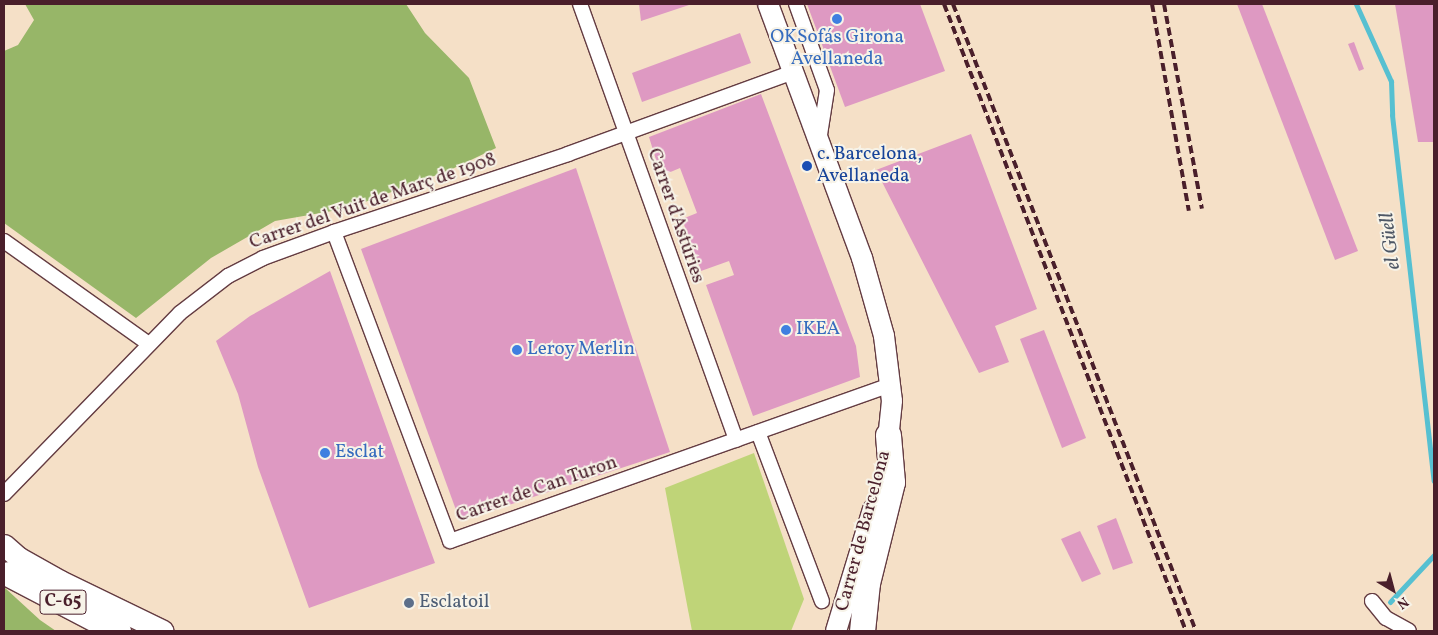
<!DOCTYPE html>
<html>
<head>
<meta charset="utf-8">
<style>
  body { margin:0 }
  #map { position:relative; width:1438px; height:635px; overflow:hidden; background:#f5e0c7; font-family:Vollkorn,serif }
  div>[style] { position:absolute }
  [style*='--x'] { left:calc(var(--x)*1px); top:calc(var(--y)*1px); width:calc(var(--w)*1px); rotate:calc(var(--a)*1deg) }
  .green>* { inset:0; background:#bfd478 }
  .forest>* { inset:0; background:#97b668 }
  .stream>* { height:5px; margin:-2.5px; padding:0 2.5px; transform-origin:2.5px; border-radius:2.5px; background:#56c0d1 }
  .building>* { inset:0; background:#de99c2 }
  .roads { filter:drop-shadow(1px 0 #643c42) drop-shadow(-1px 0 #643c42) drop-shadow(0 1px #643c42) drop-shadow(0 -1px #643c42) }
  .street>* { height:14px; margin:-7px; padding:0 7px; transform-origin:7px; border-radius:7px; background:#fff }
  .secondary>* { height:20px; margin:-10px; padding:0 10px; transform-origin:10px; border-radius:10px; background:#fff }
  .primary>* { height:21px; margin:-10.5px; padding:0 10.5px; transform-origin:10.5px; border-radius:10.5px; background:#fff }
  .highway>* { height:25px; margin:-12.5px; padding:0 12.5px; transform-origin:12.5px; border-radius:12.5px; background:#fff }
  .rail>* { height:4px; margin-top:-2px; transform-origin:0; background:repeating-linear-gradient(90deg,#4a1f2b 0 8px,transparent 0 12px) }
  .dots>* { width:14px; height:14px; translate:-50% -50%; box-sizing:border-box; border:2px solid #f7f3e8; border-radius:50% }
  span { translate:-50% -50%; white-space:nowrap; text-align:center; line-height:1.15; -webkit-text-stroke:4px #f7f3e8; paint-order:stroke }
  .shield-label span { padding:1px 4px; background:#f7f3e8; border:1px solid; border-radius:4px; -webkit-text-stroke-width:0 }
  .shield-label { font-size:18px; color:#4a1f2b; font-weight:700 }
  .shop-label { font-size:19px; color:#366cbe }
  .left { translate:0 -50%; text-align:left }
  .transit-label { font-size:19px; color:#164399 }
  .street-label { font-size:19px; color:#4a1f2b }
  .service-label { font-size:19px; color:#4e5e75 }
  .water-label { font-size:20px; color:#4e5765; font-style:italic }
  .frame { position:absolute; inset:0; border:5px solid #4a1f2b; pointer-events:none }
  .north { position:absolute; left:1368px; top:565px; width:50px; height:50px; -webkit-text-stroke:4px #f7f3e8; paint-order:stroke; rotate:143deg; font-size:14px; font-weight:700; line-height:20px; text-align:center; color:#4a1f2b }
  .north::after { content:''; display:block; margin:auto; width:18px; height:22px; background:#4a1f2b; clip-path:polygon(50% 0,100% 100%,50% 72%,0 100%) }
</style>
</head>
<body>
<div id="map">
  <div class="green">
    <i style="clip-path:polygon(754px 453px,804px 599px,791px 631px,692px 631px,665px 488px)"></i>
  </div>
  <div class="forest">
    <i style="clip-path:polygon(25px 4px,406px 4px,425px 33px,469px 78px,496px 148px,450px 170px,349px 208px,275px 221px,211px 258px,136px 318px,4px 223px,4px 51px,18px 45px,34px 20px)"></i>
    <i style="clip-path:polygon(4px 587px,40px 620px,56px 631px,4px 631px)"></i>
  </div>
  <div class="stream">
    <i style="--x:1356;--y:4;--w:85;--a:65.6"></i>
    <i style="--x:1391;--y:81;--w:34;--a:88"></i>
    <i style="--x:1392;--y:115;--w:368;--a:83.5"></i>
    <i style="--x:1390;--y:602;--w:64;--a:-46.9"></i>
  </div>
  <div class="building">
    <i style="clip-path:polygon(639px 4px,692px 4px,641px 21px)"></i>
    <i style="clip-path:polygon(807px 4px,920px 4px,945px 71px,845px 107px)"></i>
    <i style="clip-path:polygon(1237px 4px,1262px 4px,1358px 251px,1335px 260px)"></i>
    <i style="clip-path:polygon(1395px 4px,1434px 4px,1434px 142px,1418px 142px)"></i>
    <i style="clip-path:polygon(740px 33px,751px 63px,642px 102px,632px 73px)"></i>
    <i style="clip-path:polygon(1354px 42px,1364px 69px,1359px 71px,1348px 44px)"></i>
    <i style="clip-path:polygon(761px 94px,856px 346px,860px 377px,753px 416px,706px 285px,734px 275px,729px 261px,701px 271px,682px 219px,697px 213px,680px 168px,661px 176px,649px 137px)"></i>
    <i style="clip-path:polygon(971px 134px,1037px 309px,995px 326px,1009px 362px,979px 373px,876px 170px)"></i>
    <i style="clip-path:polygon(576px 168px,670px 452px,460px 521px,361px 249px)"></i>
    <i style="clip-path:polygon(330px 271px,435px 563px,309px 608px,258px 467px,238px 394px,216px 341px,250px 316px)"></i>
    <i style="clip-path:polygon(1044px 330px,1086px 438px,1062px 448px,1020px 339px)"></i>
    <i style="clip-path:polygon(1116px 518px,1133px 563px,1113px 570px,1097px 526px)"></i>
    <i style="clip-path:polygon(1080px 531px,1101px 574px,1082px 582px,1061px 539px)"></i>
  </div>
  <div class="roads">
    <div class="street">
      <i style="--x:580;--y:4;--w:463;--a:70.3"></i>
      <i style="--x:796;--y:4;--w:91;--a:70.2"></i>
      <i style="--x:827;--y:90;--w:52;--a:98.9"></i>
      <i style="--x:334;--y:232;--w:330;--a:69.4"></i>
      <i style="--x:450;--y:541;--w:468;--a:-19.5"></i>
      <i style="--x:4;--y:241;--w:178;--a:35.4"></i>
      <i style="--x:758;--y:432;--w:181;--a:69.3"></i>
      <i style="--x:4;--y:494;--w:252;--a:-45.8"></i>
      <i style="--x:180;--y:313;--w:61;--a:-37.6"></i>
      <i style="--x:228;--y:276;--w:39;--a:-27"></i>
      <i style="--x:263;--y:258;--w:76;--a:-20.1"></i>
      <i style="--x:334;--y:232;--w:247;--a:-18.4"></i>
      <i style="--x:568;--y:154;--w:239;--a:-20"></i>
      <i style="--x:1372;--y:601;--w:22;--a:51"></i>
      <i style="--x:1386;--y:618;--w:26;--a:29"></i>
    </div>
    <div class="secondary">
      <i style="--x:768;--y:4;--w:271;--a:69.7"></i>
      <i style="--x:862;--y:258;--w:81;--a:74.2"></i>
      <i style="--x:884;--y:336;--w:65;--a:83"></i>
      <i style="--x:892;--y:401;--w:48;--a:95.9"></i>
      <i style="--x:836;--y:631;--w:127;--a:-73.1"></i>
    </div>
    <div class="primary">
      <i style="--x:4;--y:545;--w:20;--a:41"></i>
      <i style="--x:19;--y:558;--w:47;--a:29.3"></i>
      <i style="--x:60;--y:581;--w:114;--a:25.9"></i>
    </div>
    <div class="highway">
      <i style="--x:9;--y:574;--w:123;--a:27.6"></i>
      <i style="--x:862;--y:631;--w:48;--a:-84.1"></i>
      <i style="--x:867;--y:583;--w:104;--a:-76.1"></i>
      <i style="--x:892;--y:482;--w:47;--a:-94.9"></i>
    </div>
  </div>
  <div class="rail">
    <i style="--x:944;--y:4;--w:672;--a:68.9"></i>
    <i style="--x:953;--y:4;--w:672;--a:68.82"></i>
    <i style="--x:1152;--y:4;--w:210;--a:79.9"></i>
    <i style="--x:1164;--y:4;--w:208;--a:79.5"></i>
  </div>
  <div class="dots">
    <i style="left:837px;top:19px;background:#3f7fe0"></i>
    <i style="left:807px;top:166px;background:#1a4fb4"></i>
    <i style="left:786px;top:330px;background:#3f7fe0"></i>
    <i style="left:517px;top:350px;background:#3f7fe0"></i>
    <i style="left:325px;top:453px;background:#3f7fe0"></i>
    <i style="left:409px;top:603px;background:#5c6f8a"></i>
  </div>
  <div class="shield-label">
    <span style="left:63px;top:602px">C-65</span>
  </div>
  <div class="shop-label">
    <span style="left:837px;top:49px">OKSofás Girona<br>Avellaneda</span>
    <span class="left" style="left:796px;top:330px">IKEA</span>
    <span class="left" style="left:527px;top:350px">Leroy Merlin</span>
    <span class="left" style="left:335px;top:453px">Esclat</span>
  </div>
  <div class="transit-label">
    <span class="left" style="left:817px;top:166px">c. Barcelona,<br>Avellaneda</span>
  </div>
  <div class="street-label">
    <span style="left:373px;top:202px;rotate:-19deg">Carrer del Vuit de Març de 1908</span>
    <span style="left:675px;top:216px;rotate:71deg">Carrer d'Astúries</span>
    <span style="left:537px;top:490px;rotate:-19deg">Carrer de Can Turon</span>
    <span style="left:864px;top:531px;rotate:-75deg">Carrer de Barcelona</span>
  </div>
  <div class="service-label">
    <span class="left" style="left:419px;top:603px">Esclatoil</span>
  </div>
  <div class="water-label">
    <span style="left:1391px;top:241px;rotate:-97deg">el Güell</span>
  </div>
  <div class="frame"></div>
  <div class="north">N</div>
</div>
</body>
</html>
